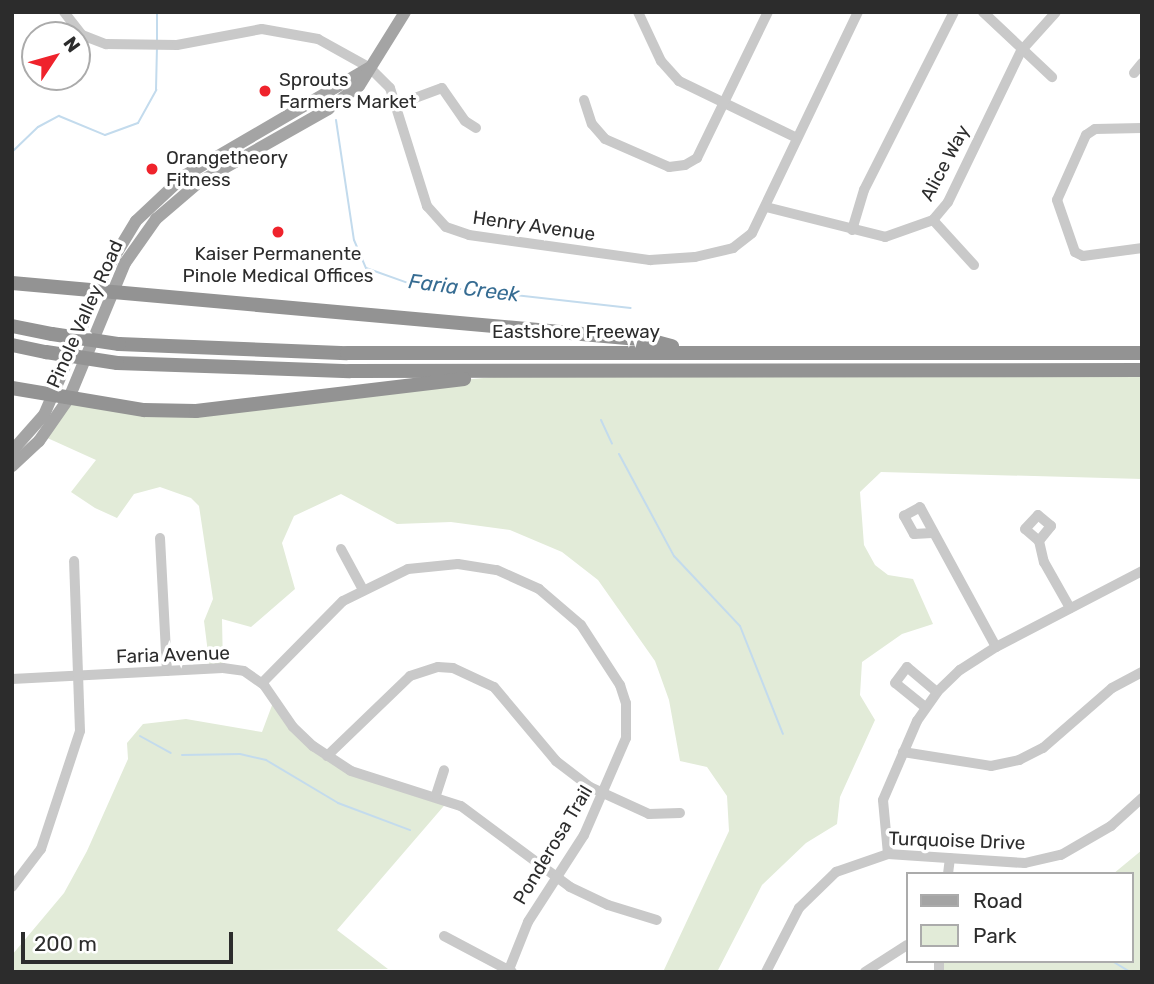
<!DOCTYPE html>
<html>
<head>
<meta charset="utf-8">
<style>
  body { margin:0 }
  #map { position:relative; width:1154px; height:984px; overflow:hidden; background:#fff; font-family:Rubik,sans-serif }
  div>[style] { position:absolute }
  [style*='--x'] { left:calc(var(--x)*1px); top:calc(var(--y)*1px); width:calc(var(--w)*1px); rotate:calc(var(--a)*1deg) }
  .green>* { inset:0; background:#e2ebd8 }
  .stream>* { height:2px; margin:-1px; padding:0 1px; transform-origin:1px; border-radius:1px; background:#c3dbed }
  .minor>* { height:10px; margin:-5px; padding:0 5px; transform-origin:5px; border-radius:5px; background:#c9c9c9 }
  .major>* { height:12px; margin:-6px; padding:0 6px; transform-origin:6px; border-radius:6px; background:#a4a4a4 }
  .highway>* { height:14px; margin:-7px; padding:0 7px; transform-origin:7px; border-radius:7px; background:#939393 }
  .highway-bridge>* { height:14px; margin:-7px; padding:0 7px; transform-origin:7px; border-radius:7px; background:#939393 }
  .dots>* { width:19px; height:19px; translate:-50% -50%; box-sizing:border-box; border:4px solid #fff; border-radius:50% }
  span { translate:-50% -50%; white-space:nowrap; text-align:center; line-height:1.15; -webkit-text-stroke:7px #fff; paint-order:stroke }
  .poi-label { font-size:19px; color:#2c2c2c }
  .left { translate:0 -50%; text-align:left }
  .street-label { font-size:19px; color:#2c2c2c }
  .water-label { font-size:21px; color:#366c92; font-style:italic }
  .frame { position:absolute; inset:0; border:14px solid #2c2c2c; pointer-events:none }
  .legend { position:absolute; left:906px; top:872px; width:228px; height:91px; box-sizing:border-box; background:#fff; border:2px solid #ababab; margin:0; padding:9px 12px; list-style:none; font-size:21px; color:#2c2c2c }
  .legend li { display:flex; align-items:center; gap:14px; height:35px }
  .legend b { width:35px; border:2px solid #ababab }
  .north { position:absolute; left:21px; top:21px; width:70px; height:70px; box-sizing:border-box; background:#fff; border:2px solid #ababab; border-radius:50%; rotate:54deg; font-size:19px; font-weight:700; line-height:28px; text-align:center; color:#2c2c2c }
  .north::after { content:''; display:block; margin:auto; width:24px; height:32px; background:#ef232c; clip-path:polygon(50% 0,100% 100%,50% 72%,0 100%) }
  .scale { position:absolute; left:21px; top:932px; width:212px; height:32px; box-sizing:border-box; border:4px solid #2c2c2c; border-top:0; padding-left:9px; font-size:21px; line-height:24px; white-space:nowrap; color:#2c2c2c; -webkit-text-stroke:5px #fff; paint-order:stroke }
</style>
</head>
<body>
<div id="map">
  <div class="green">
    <i style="clip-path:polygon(1142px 370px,1142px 479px,881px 472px,860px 492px,864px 545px,875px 565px,888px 575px,913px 579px,933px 624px,902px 634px,862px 662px,860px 695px,875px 720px,840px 797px,837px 824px,806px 843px,762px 885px,717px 972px,663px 972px,729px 831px,727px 796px,707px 767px,680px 761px,669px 700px,655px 661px,598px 580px,562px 552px,510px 530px,451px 522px,397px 524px,341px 494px,294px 516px,282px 543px,295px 589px,251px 627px,222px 619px,223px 668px,210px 669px,204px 621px,213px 599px,199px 506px,191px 498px,160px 487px,134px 494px,117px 518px,95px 508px,71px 492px,96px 460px,43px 436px,69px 398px,144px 410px,559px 371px)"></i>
    <i style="clip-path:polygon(274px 700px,293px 727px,351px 771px,449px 800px,337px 930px,388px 969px,12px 972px,12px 955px,64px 893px,87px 851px,128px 759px,127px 743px,143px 724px,186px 719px,262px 732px)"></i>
    <i style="clip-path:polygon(1142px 850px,1142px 972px,939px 972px,939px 961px,1131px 961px,1131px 874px,1113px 874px)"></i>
  </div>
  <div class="stream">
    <i style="--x:157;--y:42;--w:30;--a:-90"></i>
    <i style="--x:336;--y:120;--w:121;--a:81.5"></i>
    <i style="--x:354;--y:240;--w:30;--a:67"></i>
    <i style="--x:366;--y:268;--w:45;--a:19.7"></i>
    <i style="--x:408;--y:283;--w:224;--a:6.4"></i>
    <i style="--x:12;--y:152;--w:36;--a:-44"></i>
    <i style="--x:38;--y:127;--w:24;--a:-28"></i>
    <i style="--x:59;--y:116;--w:50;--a:22.4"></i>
    <i style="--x:105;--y:135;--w:35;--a:-20"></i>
    <i style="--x:138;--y:123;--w:38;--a:-61"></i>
    <i style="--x:156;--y:90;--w:43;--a:-88.7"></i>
    <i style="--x:601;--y:420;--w:26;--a:65"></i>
    <i style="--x:619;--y:454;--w:116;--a:61.7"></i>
    <i style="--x:674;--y:556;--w:96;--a:46.7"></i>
    <i style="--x:740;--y:626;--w:116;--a:68.3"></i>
    <i style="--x:140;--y:736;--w:35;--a:29"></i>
    <i style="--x:182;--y:755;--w:58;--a:-1"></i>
    <i style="--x:240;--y:754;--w:27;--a:13"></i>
    <i style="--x:266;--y:760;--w:84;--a:30.8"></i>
    <i style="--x:338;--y:803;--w:77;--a:20.6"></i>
    <i style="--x:1112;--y:961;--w:21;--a:31"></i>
  </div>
  <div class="minor">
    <i style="--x:64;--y:12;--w:29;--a:52"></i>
    <i style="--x:82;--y:35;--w:26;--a:21"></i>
    <i style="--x:106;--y:44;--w:71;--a:0.8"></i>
    <i style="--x:177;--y:45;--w:86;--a:-10.7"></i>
    <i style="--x:262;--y:29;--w:57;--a:10.1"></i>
    <i style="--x:318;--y:39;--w:60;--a:29.1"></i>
    <i style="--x:370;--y:68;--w:28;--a:45"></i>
    <i style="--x:390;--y:88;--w:124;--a:72.6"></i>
    <i style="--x:427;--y:206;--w:28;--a:48"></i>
    <i style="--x:446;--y:227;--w:24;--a:19"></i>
    <i style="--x:469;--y:235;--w:183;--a:7.9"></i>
    <i style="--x:650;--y:260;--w:45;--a:-3.8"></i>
    <i style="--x:695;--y:257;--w:39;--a:-13"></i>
    <i style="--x:733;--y:248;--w:24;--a:-38"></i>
    <i style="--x:752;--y:233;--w:245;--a:-64.4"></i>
    <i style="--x:638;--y:12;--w:54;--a:64.9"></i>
    <i style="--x:661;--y:61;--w:27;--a:48"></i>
    <i style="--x:679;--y:81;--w:131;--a:25.8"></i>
    <i style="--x:983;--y:12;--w:95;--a:43.3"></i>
    <i style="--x:1134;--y:73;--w:13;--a:-51"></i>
    <i style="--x:51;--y:81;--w:4;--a:-76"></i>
    <i style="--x:584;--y:100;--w:25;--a:72"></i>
    <i style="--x:592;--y:124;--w:20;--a:49"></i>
    <i style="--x:605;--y:139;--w:70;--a:23.6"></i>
    <i style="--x:669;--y:167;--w:16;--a:-7"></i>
    <i style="--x:685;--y:165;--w:14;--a:-30"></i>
    <i style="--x:697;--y:158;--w:162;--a:-64.1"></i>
    <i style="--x:396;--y:105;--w:49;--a:-20.3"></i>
    <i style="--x:442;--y:88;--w:40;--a:55.1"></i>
    <i style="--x:465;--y:121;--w:13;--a:32"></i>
    <i style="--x:1142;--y:128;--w:47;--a:178.8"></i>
    <i style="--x:1095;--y:129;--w:11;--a:146"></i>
    <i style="--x:1086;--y:135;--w:71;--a:114"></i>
    <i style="--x:1057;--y:200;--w:55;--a:70.9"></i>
    <i style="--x:1075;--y:252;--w:9;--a:27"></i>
    <i style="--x:1083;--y:256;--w:60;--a:-7.7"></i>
    <i style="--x:766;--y:207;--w:123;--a:14.1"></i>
    <i style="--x:885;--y:237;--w:51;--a:-19.5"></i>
    <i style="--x:933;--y:220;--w:23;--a:-50"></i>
    <i style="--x:948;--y:202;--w:168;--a:-64.2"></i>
    <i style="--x:1021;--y:51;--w:52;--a:-48.1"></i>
    <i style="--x:933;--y:220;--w:61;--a:47.7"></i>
    <i style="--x:852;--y:230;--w:42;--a:-73.3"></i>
    <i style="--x:864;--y:190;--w:199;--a:-63.2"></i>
    <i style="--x:932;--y:533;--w:18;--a:177"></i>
    <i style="--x:914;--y:534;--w:21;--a:-119"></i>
    <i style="--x:904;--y:516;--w:18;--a:-29"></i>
    <i style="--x:920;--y:507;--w:159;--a:61.5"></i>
    <i style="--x:160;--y:538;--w:133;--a:87"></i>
    <i style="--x:1039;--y:541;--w:18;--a:-139"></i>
    <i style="--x:1025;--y:529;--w:19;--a:-47"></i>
    <i style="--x:1038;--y:515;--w:17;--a:40"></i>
    <i style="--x:1051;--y:526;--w:19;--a:129"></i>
    <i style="--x:1039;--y:541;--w:22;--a:77"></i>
    <i style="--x:1044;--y:562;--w:53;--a:60.5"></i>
    <i style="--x:341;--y:549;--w:44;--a:61.7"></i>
    <i style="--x:12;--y:679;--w:211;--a:-3"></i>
    <i style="--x:223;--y:668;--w:21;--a:8"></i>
    <i style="--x:244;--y:671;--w:24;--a:35"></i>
    <i style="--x:264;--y:685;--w:51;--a:55.4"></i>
    <i style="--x:293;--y:727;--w:28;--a:44"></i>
    <i style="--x:313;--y:746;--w:45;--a:33.3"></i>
    <i style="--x:351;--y:771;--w:115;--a:17.7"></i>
    <i style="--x:461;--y:806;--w:136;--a:36.6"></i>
    <i style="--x:570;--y:887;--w:42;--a:25.3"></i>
    <i style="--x:608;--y:905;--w:51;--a:17"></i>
    <i style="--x:262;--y:683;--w:115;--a:-45.4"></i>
    <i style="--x:343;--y:601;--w:72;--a:-26.2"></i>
    <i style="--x:408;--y:569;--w:50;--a:-5.7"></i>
    <i style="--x:458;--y:564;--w:39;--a:9"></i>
    <i style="--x:497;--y:570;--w:46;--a:24.3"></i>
    <i style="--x:539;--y:589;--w:55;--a:40.6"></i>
    <i style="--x:581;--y:625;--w:72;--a:57"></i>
    <i style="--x:620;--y:685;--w:19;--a:72"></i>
    <i style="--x:626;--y:703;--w:35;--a:90"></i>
    <i style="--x:626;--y:738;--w:106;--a:113.4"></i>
    <i style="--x:584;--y:835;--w:103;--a:122.8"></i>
    <i style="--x:528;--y:922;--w:54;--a:111.8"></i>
    <i style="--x:925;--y:707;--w:38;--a:-141"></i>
    <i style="--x:895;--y:683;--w:20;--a:-53"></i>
    <i style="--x:907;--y:667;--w:39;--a:40"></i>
    <i style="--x:903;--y:752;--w:89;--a:9"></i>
    <i style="--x:991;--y:766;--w:29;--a:-12"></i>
    <i style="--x:1019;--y:760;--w:27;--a:-27"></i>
    <i style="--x:1043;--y:748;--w:91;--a:-41"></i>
    <i style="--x:1112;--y:688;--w:34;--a:-28"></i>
    <i style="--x:327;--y:756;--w:115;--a:-43.9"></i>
    <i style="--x:410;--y:676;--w:29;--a:-18"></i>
    <i style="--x:438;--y:667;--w:15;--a:4"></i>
    <i style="--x:453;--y:668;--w:45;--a:24.9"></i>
    <i style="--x:494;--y:687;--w:97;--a:50"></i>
    <i style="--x:556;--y:761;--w:43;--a:37.4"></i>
    <i style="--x:590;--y:787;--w:65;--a:24.6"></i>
    <i style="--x:649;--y:814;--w:31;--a:-2"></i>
    <i style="--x:436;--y:795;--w:26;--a:-72"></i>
    <i style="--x:888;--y:854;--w:54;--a:-95.3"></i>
    <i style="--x:883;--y:800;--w:86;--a:-66.7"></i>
    <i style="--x:917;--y:721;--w:35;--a:-55"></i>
    <i style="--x:937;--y:692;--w:32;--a:-44"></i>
    <i style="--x:960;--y:670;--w:43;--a:-32.6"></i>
    <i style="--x:996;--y:647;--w:165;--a:-27.5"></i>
    <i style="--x:948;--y:874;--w:16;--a:-83"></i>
    <i style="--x:12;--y:887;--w:48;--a:-52.7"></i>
    <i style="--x:41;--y:849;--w:124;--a:-71.7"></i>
    <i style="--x:80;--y:731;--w:170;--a:-92"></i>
    <i style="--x:444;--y:936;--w:77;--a:27.9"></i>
    <i style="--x:766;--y:972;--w:72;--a:-62.7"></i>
    <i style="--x:799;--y:908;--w:52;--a:-44.2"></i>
    <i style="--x:836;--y:872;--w:55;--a:-19.1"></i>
    <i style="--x:888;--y:854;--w:137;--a:3.8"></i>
    <i style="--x:1025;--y:863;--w:37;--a:-13"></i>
    <i style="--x:1061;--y:855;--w:58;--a:-30.1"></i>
    <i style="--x:1111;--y:826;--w:42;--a:-42.1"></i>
    <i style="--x:865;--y:972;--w:50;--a:-32.7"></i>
    <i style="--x:939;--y:972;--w:11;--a:-90"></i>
  </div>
  <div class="major">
    <i style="--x:12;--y:451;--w:48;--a:-48.4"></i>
    <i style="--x:44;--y:415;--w:159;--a:-66.7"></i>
    <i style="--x:107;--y:269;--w:56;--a:-58.9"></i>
    <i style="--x:136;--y:221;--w:66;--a:-43.2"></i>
    <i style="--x:184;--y:176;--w:214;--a:-30.3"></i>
    <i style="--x:12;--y:466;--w:37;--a:-43"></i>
    <i style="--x:39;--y:441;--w:52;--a:-55.1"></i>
    <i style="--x:69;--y:398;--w:146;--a:-67.5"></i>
    <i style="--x:125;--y:263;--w:54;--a:-54.8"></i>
    <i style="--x:156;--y:219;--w:55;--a:-40.6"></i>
    <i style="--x:198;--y:183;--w:150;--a:-29.6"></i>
    <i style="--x:328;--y:109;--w:39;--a:-37"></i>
    <i style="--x:359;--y:86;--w:87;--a:-58.1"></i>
  </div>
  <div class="highway">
    <i style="--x:12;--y:283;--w:640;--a:5.11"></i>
    <i style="--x:649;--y:340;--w:24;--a:15"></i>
    <i style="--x:12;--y:326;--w:41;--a:11.3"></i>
    <i style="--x:119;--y:344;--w:228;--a:2.3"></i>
    <i style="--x:347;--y:353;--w:795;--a:0"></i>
    <i style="--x:12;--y:345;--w:35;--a:12"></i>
    <i style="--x:117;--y:363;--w:233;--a:2"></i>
    <i style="--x:350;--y:371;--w:792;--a:-0.07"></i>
    <i style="--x:12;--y:388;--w:134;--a:9.5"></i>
    <i style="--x:144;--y:410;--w:52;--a:1.1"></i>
    <i style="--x:196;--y:411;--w:270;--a:-6.8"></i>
  </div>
  <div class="highway-bridge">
    <i style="--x:52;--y:334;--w:68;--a:8.5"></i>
    <i style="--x:46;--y:352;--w:72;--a:8.8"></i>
  </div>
  <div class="dots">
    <i style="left:265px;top:91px;background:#ef232c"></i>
    <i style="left:152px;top:169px;background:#ef232c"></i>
    <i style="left:278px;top:232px;background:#ef232c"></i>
  </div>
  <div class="poi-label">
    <span class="left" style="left:279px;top:91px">Sprouts<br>Farmers Market</span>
    <span class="left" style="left:166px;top:169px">Orangetheory<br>Fitness</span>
    <span style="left:278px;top:265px">Kaiser Permanente<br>Pinole Medical Offices</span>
  </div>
  <div class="street-label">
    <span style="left:945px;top:163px;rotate:-62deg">Alice Way</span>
    <span style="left:534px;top:226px;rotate:8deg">Henry Avenue</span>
    <span style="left:85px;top:314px;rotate:-66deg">Pinole Valley Road</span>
    <span style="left:576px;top:332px">Eastshore Freeway</span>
    <span style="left:173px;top:655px;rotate:-2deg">Faria Avenue</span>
    <span style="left:957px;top:841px;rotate:2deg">Turquoise Drive</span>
    <span style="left:553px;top:845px;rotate:-59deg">Ponderosa Trail</span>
  </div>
  <div class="water-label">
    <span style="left:464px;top:288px;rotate:7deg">Faria Creek</span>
  </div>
  <div class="frame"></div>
  <ul class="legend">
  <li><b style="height:9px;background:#a4a4a4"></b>Road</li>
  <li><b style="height:19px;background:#e2ebd8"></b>Park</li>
  </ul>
  <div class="north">N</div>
  <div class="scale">200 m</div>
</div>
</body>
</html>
